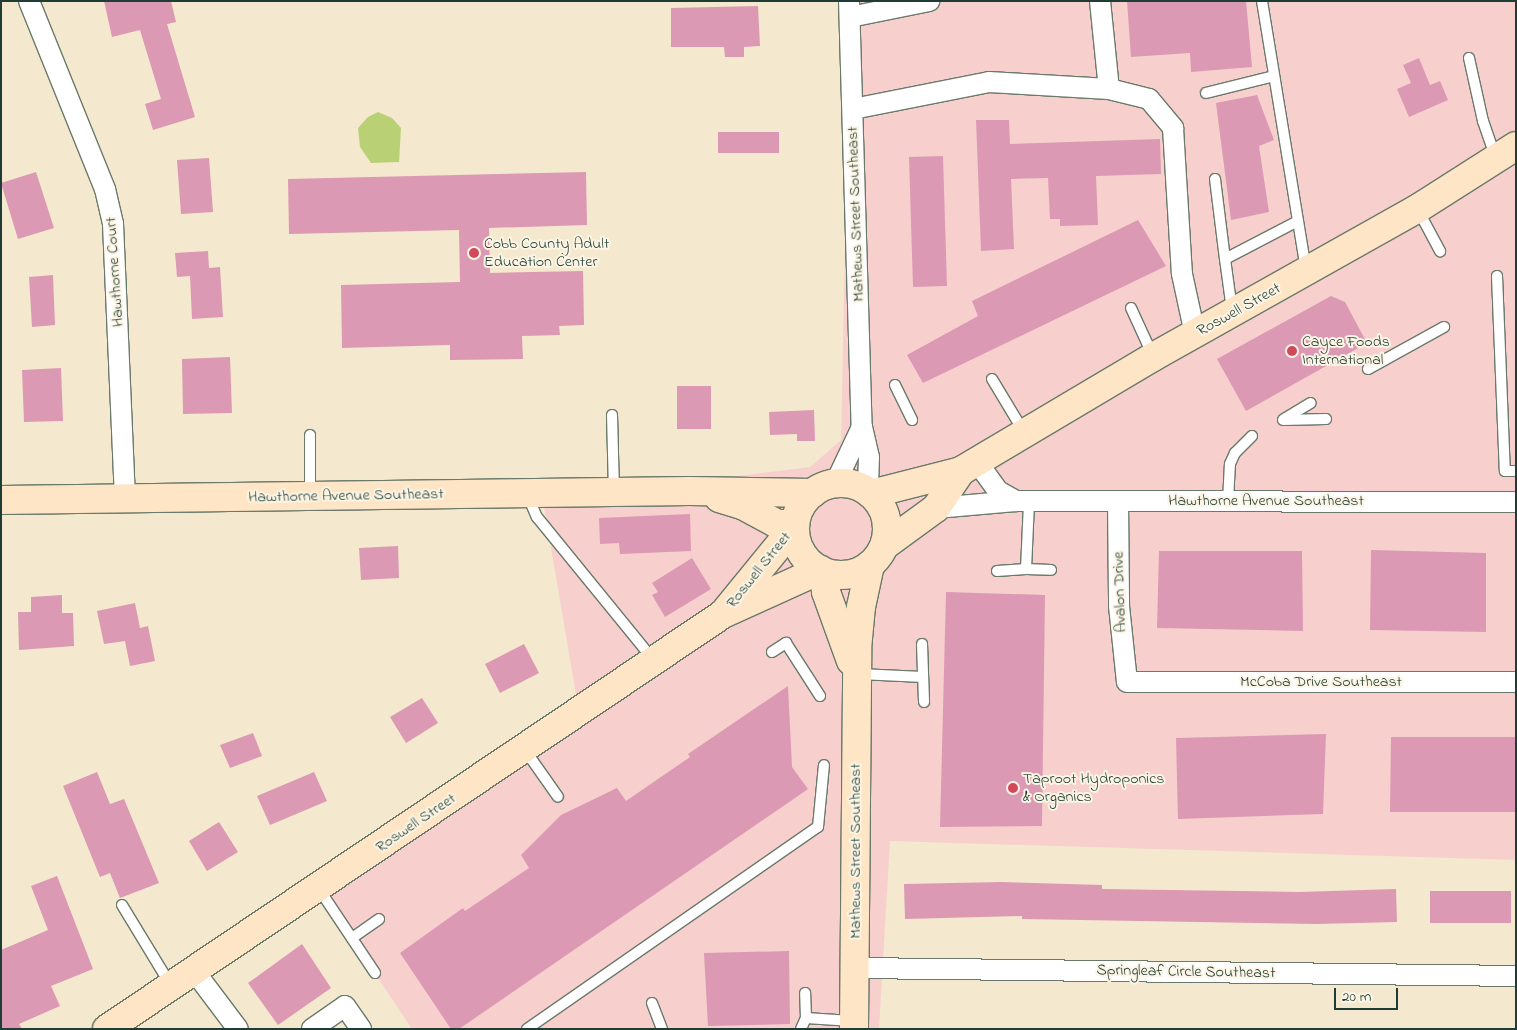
<!DOCTYPE html>
<html>
<head>
<meta charset="utf-8">
<style>
  body { margin:0 }
  #map { position:relative; width:1517px; height:1030px; overflow:hidden; background:#f4e8ce; font-family:"Indie Flower",sans-serif }
  div>[style] { position:absolute }
  [style*='--x'] { left:calc(var(--x)*1px); top:calc(var(--y)*1px); width:calc(var(--w)*1px); rotate:calc(var(--a)*1deg) }
  .built>* { inset:0; background:#f7d0ce }
  .green>* { inset:0; background:#b9d074 }
  .building>* { inset:0; background:#dc99b3 }
  .roads { filter:drop-shadow(1px 0 #6a796a) drop-shadow(-1px 0 #6a796a) drop-shadow(0 1px #6a796a) drop-shadow(0 -1px #6a796a) }
  .lane>* { height:10px; margin:-5px; padding:0 5px; transform-origin:5px; border-radius:5px; background:#fff }
  .street>* { height:20px; margin:-10px; padding:0 10px; transform-origin:10px; border-radius:10px; background:#fff }
  .secondary>* { height:28px; margin:-14px; padding:0 14px; transform-origin:14px; border-radius:14px; background:#fde5c5 }
  .secondary>.ring { margin:-14px; padding:0; box-sizing:content-box; background:none; border:28px solid #fde5c5; border-radius:50% }
  .dots>* { width:14px; height:14px; translate:-50% -50%; box-sizing:border-box; border:2px solid #fcf5e5; border-radius:50% }
  span { translate:-50% -50%; white-space:nowrap; text-align:center; line-height:1.15; -webkit-text-stroke:4px #fcf5e5; paint-order:stroke }
  .street-label { font-size:16px; color:#1f3d34 }
  .poi-label { font-size:16px; color:#1f3d34 }
  .left { translate:0 -50%; text-align:left }
  .frame { position:absolute; inset:0; border:2px solid #1f3d34; pointer-events:none }
  .scale { position:absolute; left:1334px; top:988px; width:64px; height:22px; box-sizing:border-box; border:2px solid #1f3d34; border-top:0; padding-left:6px; font-size:15px; line-height:18px; white-space:nowrap; color:#1f3d34; -webkit-text-stroke:4px #fcf5e5; paint-order:stroke }
</style>
</head>
<body>
<div id="map">
  <div class="built">
    <i style="clip-path:polygon(846px 1px,1516px 1px,1516px 860px,890px 841px,879px 1029px,412px 1029px,318px 888px,578px 706px,543px 501px,810px 467px,841px 440px,850px 17px)"></i>
  </div>
  <div class="green">
    <i style="clip-path:polygon(378px 112px,392px 118px,401px 128px,399px 162px,371px 163px,360px 147px,358px 128px,368px 117px)"></i>
  </div>
  <div class="building">
    <i style="clip-path:polygon(104px 1px,171px 1px,176px 22px,167px 24px,195px 117px,153px 130px,145px 104px,161px 99px,140px 30px,112px 37px)"></i>
    <i style="clip-path:polygon(1127px 1px,1246px 1px,1252px 67px,1191px 72px,1190px 53px,1131px 57px)"></i>
    <i style="clip-path:polygon(758px 6px,760px 46px,744px 47px,744px 57px,725px 57px,724px 47px,671px 47px,671px 8px)"></i>
    <i style="clip-path:polygon(1419px 58px,1430px 85px,1440px 81px,1448px 100px,1409px 117px,1397px 89px,1411px 83px,1403px 65px)"></i>
    <i style="clip-path:polygon(1257px 95px,1274px 140px,1259px 146px,1269px 212px,1231px 220px,1216px 103px)"></i>
    <i style="clip-path:polygon(976px 120px,1009px 120px,1010px 144px,1160px 139px,1161px 174px,1096px 176px,1098px 225px,1060px 226px,1060px 219px,1050px 219px,1048px 178px,1011px 179px,1014px 249px,981px 251px)"></i>
    <i style="clip-path:polygon(718px 132px,779px 132px,779px 153px,718px 153px)"></i>
    <i style="clip-path:polygon(943px 156px,947px 286px,913px 287px,909px 157px)"></i>
    <i style="clip-path:polygon(209px 158px,213px 212px,181px 214px,177px 160px)"></i>
    <i style="clip-path:polygon(36px 172px,54px 228px,18px 239px,1px 183px)"></i>
    <i style="clip-path:polygon(586px 172px,587px 225px,489px 228px,490px 273px,583px 271px,584px 325px,559px 326px,560px 335px,522px 336px,523px 359px,450px 360px,450px 345px,342px 348px,341px 285px,460px 282px,459px 230px,289px 234px,288px 179px)"></i>
    <i style="clip-path:polygon(1138px 220px,1166px 266px,923px 383px,907px 355px,978px 316px,972px 301px)"></i>
    <i style="clip-path:polygon(208px 251px,209px 268px,220px 267px,223px 317px,192px 319px,190px 276px,177px 277px,175px 253px)"></i>
    <i style="clip-path:polygon(53px 275px,55px 325px,32px 327px,29px 277px)"></i>
    <i style="clip-path:polygon(1331px 296px,1345px 302px,1367px 343px,1246px 411px,1217px 359px)"></i>
    <i style="clip-path:polygon(230px 357px,232px 413px,183px 414px,182px 359px)"></i>
    <i style="clip-path:polygon(61px 368px,63px 421px,24px 422px,22px 370px)"></i>
    <i style="clip-path:polygon(677px 386px,711px 386px,711px 429px,677px 429px)"></i>
    <i style="clip-path:polygon(814px 410px,815px 441px,797px 441px,797px 434px,770px 435px,769px 412px)"></i>
    <i style="clip-path:polygon(690px 514px,691px 551px,620px 554px,619px 543px,600px 544px,599px 518px)"></i>
    <i style="clip-path:polygon(398px 546px,399px 578px,361px 580px,359px 548px)"></i>
    <i style="clip-path:polygon(1371px 550px,1486px 553px,1486px 632px,1370px 630px)"></i>
    <i style="clip-path:polygon(1159px 551px,1302px 551px,1303px 631px,1157px 628px)"></i>
    <i style="clip-path:polygon(692px 558px,711px 589px,665px 617px,652px 595px,658px 592px,652px 583px)"></i>
    <i style="clip-path:polygon(946px 592px,1045px 595px,1042px 826px,940px 827px)"></i>
    <i style="clip-path:polygon(62px 595px,62px 613px,73px 613px,74px 646px,19px 650px,18px 612px,31px 612px,31px 597px)"></i>
    <i style="clip-path:polygon(135px 603px,140px 628px,148px 626px,155px 661px,130px 666px,125px 641px,104px 644px,97px 611px)"></i>
    <i style="clip-path:polygon(524px 644px,539px 673px,500px 693px,485px 664px)"></i>
    <i style="clip-path:polygon(788px 686px,792px 767px,808px 789px,459px 1029px,451px 1029px,400px 953px,463px 908px,465px 911px,529px 868px,521px 855px,561px 815px,617px 788px,626px 801px,690px 757px,688px 754px)"></i>
    <i style="clip-path:polygon(422px 698px,438px 723px,406px 743px,390px 717px)"></i>
    <i style="clip-path:polygon(253px 733px,262px 756px,230px 768px,220px 745px)"></i>
    <i style="clip-path:polygon(1326px 734px,1323px 814px,1178px 819px,1176px 738px)"></i>
    <i style="clip-path:polygon(1391px 737px,1516px 737px,1516px 812px,1390px 812px)"></i>
    <i style="clip-path:polygon(97px 772px,110px 804px,124px 799px,159px 883px,120px 898px,110px 873px,100px 877px,63px 786px)"></i>
    <i style="clip-path:polygon(314px 772px,327px 801px,270px 825px,257px 796px)"></i>
    <i style="clip-path:polygon(219px 822px,238px 852px,207px 871px,189px 841px)"></i>
    <i style="clip-path:polygon(57px 876px,93px 969px,51px 986px,60px 1006px,19px 1024px,22px 1029px,1px 1029px,1px 950px,48px 930px,31px 886px)"></i>
    <i style="clip-path:polygon(1002px 882px,1102px 885px,1102px 889px,1299px 892px,1396px 889px,1397px 922px,1316px 924px,1022px 919px,1022px 916px,905px 919px,904px 884px)"></i>
    <i style="clip-path:polygon(1430px 891px,1511px 891px,1511px 923px,1430px 923px)"></i>
    <i style="clip-path:polygon(302px 944px,331px 988px,278px 1025px,248px 983px)"></i>
    <i style="clip-path:polygon(789px 951px,790px 1024px,708px 1026px,704px 953px)"></i>
  </div>
  <div class="roads">
    <div class="lane">
      <i style="--x:1262;--y:1;--w:272;--a:80.7"></i>
      <i style="--x:1469;--y:58;--w:65;--a:77.5"></i>
      <i style="--x:1483;--y:121;--w:37;--a:71"></i>
      <i style="--x:1206;--y:93;--w:70;--a:-14"></i>
      <i style="--x:1215;--y:179;--w:81;--a:82.9"></i>
      <i style="--x:1418;--y:210;--w:47;--a:61.8"></i>
      <i style="--x:1497;--y:276;--w:195;--a:87.7"></i>
      <i style="--x:1505;--y:471;--w:11;--a:0"></i>
      <i style="--x:1131;--y:308;--w:53;--a:65.4"></i>
      <i style="--x:1232;--y:310;--w:51;--a:-97.8"></i>
      <i style="--x:1225;--y:259;--w:82;--a:-27.5"></i>
      <i style="--x:1368;--y:369;--w:87;--a:-28.9"></i>
      <i style="--x:992;--y:379;--w:62;--a:58.9"></i>
      <i style="--x:895;--y:385;--w:39;--a:64"></i>
      <i style="--x:612;--y:415;--w:76;--a:88.5"></i>
      <i style="--x:1284;--y:419;--w:31;--a:-31"></i>
      <i style="--x:1283;--y:420;--w:43;--a:-1.3"></i>
      <i style="--x:310;--y:435;--w:59;--a:90"></i>
      <i style="--x:527;--y:494;--w:25;--a:67"></i>
      <i style="--x:537;--y:517;--w:183;--a:50.8"></i>
      <i style="--x:1228;--y:501;--w:37;--a:-87"></i>
      <i style="--x:1230;--y:464;--w:12;--a:-66"></i>
      <i style="--x:1235;--y:453;--w:24;--a:-45"></i>
      <i style="--x:1026;--y:569;--w:25;--a:2"></i>
      <i style="--x:997;--y:571;--w:29;--a:-4"></i>
      <i style="--x:1026;--y:569;--w:67;--a:-87.4"></i>
      <i style="--x:922;--y:644;--w:58;--a:88"></i>
      <i style="--x:772;--y:652;--w:17;--a:-33"></i>
      <i style="--x:786;--y:643;--w:63;--a:57.3"></i>
      <i style="--x:859;--y:674;--w:64;--a:2.7"></i>
      <i style="--x:525;--y:750;--w:57;--a:54.9"></i>
      <i style="--x:319;--y:889;--w:101;--a:56.3"></i>
      <i style="--x:122;--y:905;--w:92;--a:58.7"></i>
      <i style="--x:352;--y:938;--w:33;--a:-35"></i>
      <i style="--x:652;--y:1003;--w:28;--a:69"></i>
      <i style="--x:806;--y:1018;--w:46;--a:3.7"></i>
      <i style="--x:527;--y:1029;--w:354;--a:-34.8"></i>
      <i style="--x:818;--y:827;--w:62;--a:-84.5"></i>
      <i style="--x:801;--y:1029;--w:12;--a:-66"></i>
      <i style="--x:806;--y:1018;--w:25;--a:-92"></i>
    </div>
    <div class="street">
      <i style="--x:29;--y:1;--w:203;--a:68"></i>
      <i style="--x:105;--y:189;--w:36;--a:77"></i>
      <i style="--x:113;--y:224;--w:275;--a:87.5"></i>
      <i style="--x:849;--y:1;--w:426;--a:88.3"></i>
      <i style="--x:862;--y:427;--w:31;--a:77"></i>
      <i style="--x:869;--y:457;--w:35;--a:92"></i>
      <i style="--x:1100;--y:1;--w:88;--a:84.2"></i>
      <i style="--x:850;--y:17;--w:81;--a:-11.4"></i>
      <i style="--x:853;--y:109;--w:139;--a:-11.2"></i>
      <i style="--x:989;--y:82;--w:120;--a:3.3"></i>
      <i style="--x:1109;--y:89;--w:41;--a:14"></i>
      <i style="--x:1149;--y:99;--w:38;--a:50"></i>
      <i style="--x:1173;--y:128;--w:146;--a:86.5"></i>
      <i style="--x:1182;--y:274;--w:61;--a:77.8"></i>
      <i style="--x:977;--y:462;--w:36;--a:54"></i>
      <i style="--x:998;--y:491;--w:21;--a:29"></i>
      <i style="--x:835;--y:484;--w:63;--a:-64.7"></i>
      <i style="--x:1118;--y:502;--w:104;--a:89.4"></i>
      <i style="--x:1119;--y:606;--w:76;--a:84"></i>
      <i style="--x:1127;--y:682;--w:389;--a:0"></i>
      <i style="--x:936;--y:508;--w:80;--a:-5"></i>
      <i style="--x:1016;--y:501;--w:500;--a:0.11"></i>
      <i style="--x:856;--y:968;--w:660;--a:0.69"></i>
      <i style="--x:195;--y:972;--w:71;--a:53"></i>
      <i style="--x:312;--y:1029;--w:40;--a:-34.9"></i>
      <i style="--x:345;--y:1006;--w:28;--a:55"></i>
    </div>
    <div class="secondary">
      <i class="ring" style="left:795px;top:483px;width:64px;height:64px"></i>
      <i style="--x:871;--y:494;--w:93;--a:-14.3"></i>
      <i style="--x:961;--y:471;--w:223;--a:-30.7"></i>
      <i style="--x:1153;--y:357;--w:303;--a:-29.3"></i>
      <i style="--x:1417;--y:209;--w:117;--a:-32.5"></i>
      <i style="--x:719;--y:498;--w:24;--a:17"></i>
      <i style="--x:742;--y:505;--w:40;--a:28"></i>
      <i style="--x:777;--y:524;--w:18;--a:0"></i>
      <i style="--x:1;--y:500;--w:689;--a:-0.75"></i>
      <i style="--x:690;--y:491;--w:123;--a:0.9"></i>
      <i style="--x:884;--y:546;--w:64;--a:-36.2"></i>
      <i style="--x:936;--y:508;--w:45;--a:-56"></i>
      <i style="--x:823;--y:572;--w:20;--a:81"></i>
      <i style="--x:826;--y:592;--w:73;--a:70.1"></i>
      <i style="--x:727;--y:609;--w:107;--a:-50.7"></i>
      <i style="--x:107;--y:1029;--w:743;--a:-33.97"></i>
      <i style="--x:723;--y:614;--w:107;--a:-24.4"></i>
      <i style="--x:854;--y:1029;--w:380;--a:-89.5"></i>
      <i style="--x:857;--y:649;--w:42;--a:-84.6"></i>
      <i style="--x:861;--y:607;--w:43;--a:-77.9"></i>
    </div>
  </div>
  <div class="dots">
    <i style="left:474px;top:253px;background:#d1495b"></i>
    <i style="left:1292px;top:351px;background:#d1495b"></i>
    <i style="left:1013px;top:788px;background:#d1495b"></i>
  </div>
  <div class="street-label">
    <span style="left:856px;top:214px;rotate:-92deg">Mathews Street Southeast</span>
    <span style="left:115px;top:272px;rotate:-94deg">Hawthorne Court</span>
    <span style="left:1239px;top:310px;rotate:-29deg">Roswell Street</span>
    <span style="left:346px;top:496px;rotate:-1deg">Hawthorne Avenue Southeast</span>
    <span style="left:1266px;top:501px">Hawthorne Avenue Southeast</span>
    <span style="left:759px;top:570px;rotate:-51deg">Roswell Street</span>
    <span style="left:1120px;top:592px;rotate:-92deg">Avalon Drive</span>
    <span style="left:1321px;top:682px">McCoba Drive Southeast</span>
    <span style="left:416px;top:823px;rotate:-34deg">Roswell Street</span>
    <span style="left:856px;top:851px;rotate:-90deg">Mathews Street Southeast</span>
    <span style="left:1186px;top:972px;rotate:1deg">Springleaf Circle Southeast</span>
  </div>
  <div class="poi-label">
    <span class="left" style="left:484px;top:253px">Cobb County Adult<br>Education Center</span>
    <span class="left" style="left:1302px;top:351px">Cayce Foods<br>International</span>
    <span class="left" style="left:1023px;top:788px">Taproot Hydroponics<br>&amp; Organics</span>
  </div>
  <div class="frame"></div>
  <div class="scale">20 m</div>
</div>
</body>
</html>
